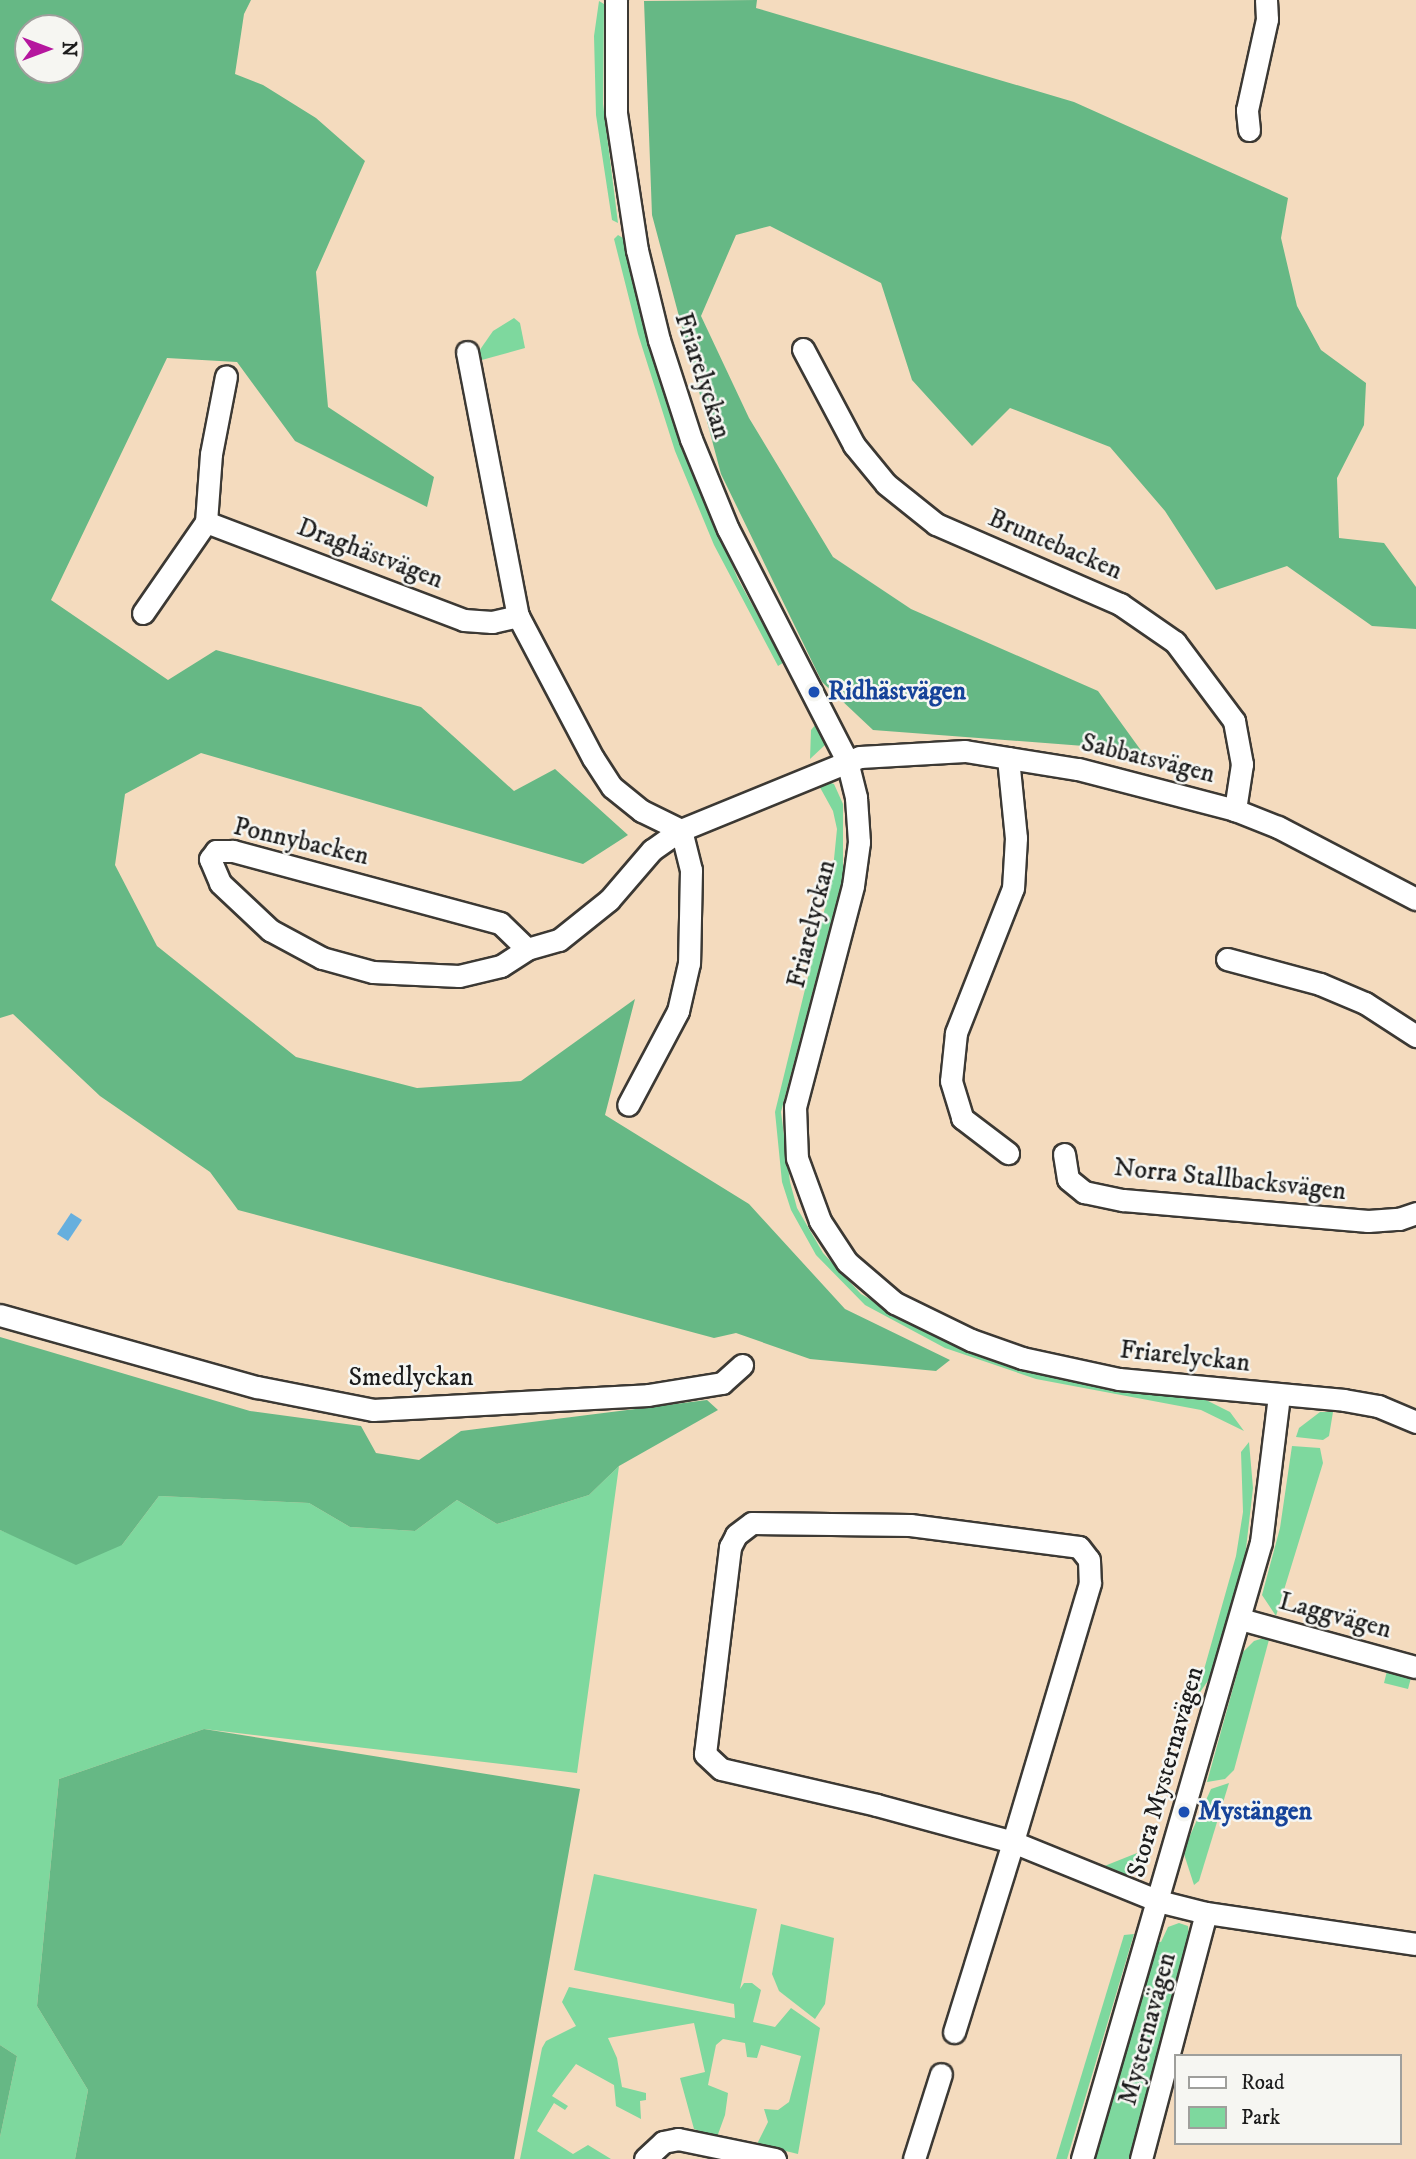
<!DOCTYPE html>
<html>
<head>
<meta charset="utf-8">
<style>
  body { margin:0 }
  #map { position:relative; width:1416px; height:2159px; overflow:hidden; background:#f4dbbe; font-family:"IM FELL DW Pica",serif }
  div>[style] { position:absolute }
  [style*='--x'] { left:calc(var(--x)*1px); top:calc(var(--y)*1px); width:calc(var(--w)*1px); rotate:calc(var(--a)*1deg) }
  .green>* { inset:0; background:#7ed89e }
  .forest>* { inset:0; background:#66b885 }
  .water>* { inset:0; background:#66afde }
  .roads { filter:drop-shadow(2px 0 #3c3934) drop-shadow(-2px 0 #3c3934) drop-shadow(0 2px #3c3934) drop-shadow(0 -2px #3c3934) }
  .minor>* { height:21px; margin:-10.5px; padding:0 10.5px; transform-origin:10.5px; border-radius:10.5px; background:#fff }
  .dots>* { width:19px; height:19px; translate:-50% -50%; box-sizing:border-box; border:4px solid #f6f6f2; border-radius:50% }
  span { translate:-50% -50%; white-space:nowrap; text-align:center; line-height:1.15; -webkit-text-stroke:5px #f6f6f2; paint-order:stroke }
  .street-label { font-size:26px; color:#1c1c1c }
  .transit-label { font-size:26px; color:#164399; font-weight:700 }
  .left { translate:0 -50%; text-align:left }
  .legend { position:absolute; left:1174px; top:2054px; width:228px; height:91px; box-sizing:border-box; background:#f6f6f2; border:2px solid #9f9f9c; margin:0; padding:9px 12px; list-style:none; font-size:21px; color:#1c1c1c }
  .legend li { display:flex; align-items:center; gap:14px; height:35px }
  .legend b { width:35px; border:2px solid #9f9f9c }
  .north { position:absolute; left:14px; top:14px; width:70px; height:70px; box-sizing:border-box; background:#f6f6f2; border:2px solid #9f9f9c; border-radius:50%; rotate:90deg; font-size:19px; font-weight:700; line-height:28px; text-align:center; color:#1c1c1c }
  .north::after { content:''; display:block; margin:auto; width:24px; height:32px; background:#b5179e; clip-path:polygon(50% 0,100% 100%,50% 72%,0 100%) }
</style>
</head>
<body>
<div id="map">
  <div class="green">
    <i style="clip-path:polygon(599px 1px,604px 4px,603px 104px,618px 223px,612px 220px,596px 115px,594px 36px)"></i>
    <i style="clip-path:polygon(618px 235px,623px 238px,644px 327px,684px 453px,738px 579px,772px 641px,789px 659px,778px 666px,714px 545px,675px 451px,638px 334px,614px 239px)"></i>
    <i style="clip-path:polygon(514px 318px,520px 323px,525px 348px,478px 361px,477px 354px,493px 331px)"></i>
    <i style="clip-path:polygon(817px 723px,827px 735px,825px 745px,810px 759px,811px 730px)"></i>
    <i style="clip-path:polygon(822px 780px,834px 784px,843px 804px,843px 877px,781px 1112px,790px 1182px,797px 1208px,823px 1253px,861px 1294px,943px 1341px,1073px 1381px,1204px 1399px,1230px 1412px,1244px 1431px,1201px 1410px,1036px 1379px,945px 1348px,865px 1305px,816px 1255px,791px 1210px,782px 1182px,775px 1112px,832px 879px,837px 829px,833px 811px,817px 782px)"></i>
    <i style="clip-path:polygon(1320px 1412px,1333px 1412px,1329px 1436px,1323px 1440px,1296px 1437px,1299px 1428px)"></i>
    <i style="clip-path:polygon(1249px 1442px,1253px 1488px,1244px 1566px,1214px 1672px,1196px 1698px,1236px 1556px,1243px 1512px,1241px 1452px)"></i>
    <i style="clip-path:polygon(1292px 1446px,1320px 1448px,1323px 1463px,1276px 1616px,1262px 1595px,1280px 1528px)"></i>
    <i style="clip-path:polygon(619px 1466px,577px 1773px,204px 1729px,59px 1779px,37px 2006px,88px 2090px,75px 2159px,0 2159px,0 2137px,17px 2056px,0 2045px,0 1530px,35px 1544px,122px 1545px,159px 1496px,309px 1503px,350px 1527px,415px 1531px,457px 1500px,497px 1524px,589px 1495px)"></i>
    <i style="clip-path:polygon(1270px 1636px,1234px 1770px,1225px 1779px,1207px 1782px,1243px 1652px,1254px 1641px)"></i>
    <i style="clip-path:polygon(1388px 1667px,1412px 1674px,1408px 1689px,1384px 1683px)"></i>
    <i style="clip-path:polygon(1229px 1783px,1199px 1881px,1194px 1885px,1183px 1851px,1211px 1789px)"></i>
    <i style="clip-path:polygon(1137px 1853px,1130px 1882px,1102px 1867px)"></i>
    <i style="clip-path:polygon(594px 1874px,757px 1909px,740px 1989px,744px 1983px,752px 1983px,761px 1990px,753px 2022px,775px 2027px,791px 2008px,820px 2028px,798px 2154px,757px 2144px,768px 2122px,764px 2109px,778px 2110px,789px 2102px,801px 2056px,761px 2045px,757px 2058px,747px 2057px,745px 2043px,723px 2039px,716px 2045px,708px 2085px,728px 2093px,725px 2115px,717px 2137px,694px 2129px,680px 2078px,705px 2072px,694px 2023px,608px 2038px,617px 2058px,622px 2087px,646px 2093px,646px 2100px,640px 2101px,641px 2119px,616px 2106px,614px 2085px,576px 2064px,557px 2089px,552px 2096px,568px 2106px,565px 2110px,554px 2103px,537px 2131px,573px 2154px,588px 2145px,611px 2159px,520px 2159px,542px 2048px,546px 2041px,576px 2026px,562px 2002px,569px 1987px,735px 2018px,734px 2004px,574px 1970px)"></i>
    <i style="clip-path:polygon(1179px 1923px,1188px 1926px,1189px 1936px,1133px 2159px,1091px 2159px,1156px 1941px,1161px 1942px,1168px 1927px)"></i>
    <i style="clip-path:polygon(781px 1924px,834px 1938px,825px 2004px,815px 2019px,779px 1991px,772px 1974px)"></i>
    <i style="clip-path:polygon(1134px 1934px,1067px 2159px,1056px 2159px,1124px 1935px)"></i>
  </div>
  <div class="forest">
    <i style="clip-path:polygon(evenodd,0 0,251px 0,244px 14px,235px 74px,263px 85px,316px 118px,365px 161px,316px 272px,328px 407px,434px 477px,427px 507px,295px 441px,237px 362px,167px 358px,51px 600px,168px 680px,216px 650px,421px 707px,514px 791px,555px 769px,628px 835px,583px 864px,201px 753px,125px 794px,115px 865px,157px 946px,296px 1057px,417px 1088px,521px 1081px,635px 999px,605px 1115px,749px 1204px,845px 1309px,950px 1360px,936px 1371px,810px 1359px,736px 1333px,714px 1338px,238px 1210px,210px 1172px,100px 1096px,13px 1014px,0 1018px,0 0,28px 28px,70px 28px,70px 70px,28px 70px,28px 28px)"></i>
    <i style="clip-path:polygon(757px 0,756px 8px,1074px 102px,1288px 198px,1281px 238px,1297px 306px,1321px 350px,1366px 383px,1364px 425px,1337px 478px,1339px 538px,1384px 543px,1416px 587px,1416px 629px,1372px 626px,1287px 566px,1216px 590px,1165px 511px,1110px 447px,1010px 408px,972px 446px,912px 380px,881px 283px,770px 226px,736px 235px,701px 316px,749px 418px,833px 557px,911px 609px,1098px 691px,1145px 756px,1123px 749px,873px 730px,822px 682px,721px 474px,652px 215px,644px 1px)"></i>
    <i style="clip-path:polygon(0 1337px,250px 1411px,361px 1426px,376px 1453px,419px 1460px,461px 1431px,707px 1400px,718px 1410px,619px 1466px,589px 1495px,497px 1524px,457px 1500px,415px 1531px,350px 1527px,309px 1503px,159px 1496px,122px 1545px,76px 1565px,0 1530px)"></i>
    <i style="clip-path:polygon(204px 1729px,580px 1789px,514px 2159px,75px 2159px,88px 2090px,37px 2006px,59px 1779px)"></i>
    <i style="clip-path:polygon(0 2045px,17px 2056px,0 2137px)"></i>
  </div>
  <div class="water">
    <i style="clip-path:polygon(71px 1213px,82px 1220px,68px 1241px,57px 1234px)"></i>
  </div>
  <div class="roads">
    <div class="minor">
      <i style="--x:616;--y:0;--w:113;--a:90"></i>
      <i style="--x:616;--y:113;--w:139;--a:81.3"></i>
      <i style="--x:637;--y:250;--w:93;--a:76.3"></i>
      <i style="--x:659;--y:340;--w:104;--a:72.1"></i>
      <i style="--x:691;--y:439;--w:97;--a:67.7"></i>
      <i style="--x:728;--y:529;--w:261;--a:62.8"></i>
      <i style="--x:847;--y:761;--w:38;--a:76"></i>
      <i style="--x:856;--y:798;--w:44;--a:86.1"></i>
      <i style="--x:859;--y:842;--w:44;--a:97.8"></i>
      <i style="--x:853;--y:886;--w:228;--a:104.7"></i>
      <i style="--x:795;--y:1107;--w:51;--a:87.8"></i>
      <i style="--x:797;--y:1158;--w:67;--a:69.9"></i>
      <i style="--x:820;--y:1221;--w:49;--a:56.6"></i>
      <i style="--x:847;--y:1262;--w:63;--a:40.5"></i>
      <i style="--x:895;--y:1303;--w:85;--a:26"></i>
      <i style="--x:971;--y:1340;--w:54;--a:19.4"></i>
      <i style="--x:1022;--y:1358;--w:99;--a:12.2"></i>
      <i style="--x:1119;--y:1379;--w:226;--a:5.3"></i>
      <i style="--x:1344;--y:1400;--w:35;--a:10"></i>
      <i style="--x:1378;--y:1406;--w:41;--a:22.8"></i>
      <i style="--x:1249;--y:130;--w:20;--a:-96"></i>
      <i style="--x:1247;--y:110;--w:93;--a:-77.6"></i>
      <i style="--x:1267;--y:19;--w:19;--a:-93"></i>
      <i style="--x:803;--y:349;--w:109;--a:62"></i>
      <i style="--x:854;--y:445;--w:50;--a:50.6"></i>
      <i style="--x:886;--y:484;--w:64;--a:38.7"></i>
      <i style="--x:936;--y:524;--w:201;--a:23.5"></i>
      <i style="--x:1120;--y:604;--w:67;--a:34.6"></i>
      <i style="--x:1175;--y:642;--w:99;--a:53.2"></i>
      <i style="--x:1234;--y:721;--w:44;--a:79.5"></i>
      <i style="--x:1242;--y:764;--w:47;--a:98.7"></i>
      <i style="--x:467;--y:352;--w:269;--a:79.1"></i>
      <i style="--x:518;--y:616;--w:161;--a:62.2"></i>
      <i style="--x:593;--y:758;--w:35;--a:57"></i>
      <i style="--x:612;--y:787;--w:38;--a:39"></i>
      <i style="--x:642;--y:811;--w:43;--a:26"></i>
      <i style="--x:681;--y:830;--w:193;--a:-22.2"></i>
      <i style="--x:860;--y:757;--w:105;--a:-3.3"></i>
      <i style="--x:965;--y:751;--w:114;--a:9.1"></i>
      <i style="--x:1078;--y:769;--w:162;--a:14.6"></i>
      <i style="--x:1235;--y:810;--w:46;--a:21.6"></i>
      <i style="--x:1278;--y:827;--w:156;--a:27.6"></i>
      <i style="--x:206;--y:522;--w:276;--a:20.8"></i>
      <i style="--x:464;--y:620;--w:28;--a:4"></i>
      <i style="--x:492;--y:622;--w:27;--a:-13"></i>
      <i style="--x:143;--y:613;--w:111;--a:-55.3"></i>
      <i style="--x:206;--y:522;--w:68;--a:-85.8"></i>
      <i style="--x:211;--y:454;--w:79;--a:-79.1"></i>
      <i style="--x:1008;--y:758;--w:80;--a:84.3"></i>
      <i style="--x:1016;--y:838;--w:50;--a:93.4"></i>
      <i style="--x:1013;--y:888;--w:156;--a:111.5"></i>
      <i style="--x:956;--y:1033;--w:48;--a:95.9"></i>
      <i style="--x:951;--y:1081;--w:39;--a:73"></i>
      <i style="--x:962;--y:1118;--w:58;--a:37.3"></i>
      <i style="--x:527;--y:949;--w:37;--a:-136"></i>
      <i style="--x:500;--y:923;--w:277;--a:-164.9"></i>
      <i style="--x:233;--y:851;--w:17;--a:180"></i>
      <i style="--x:216;--y:851;--w:10;--a:127"></i>
      <i style="--x:210;--y:859;--w:26;--a:67"></i>
      <i style="--x:220;--y:883;--w:69;--a:43.2"></i>
      <i style="--x:270;--y:930;--w:59;--a:28.3"></i>
      <i style="--x:322;--y:958;--w:53;--a:15.4"></i>
      <i style="--x:373;--y:972;--w:86;--a:2.7"></i>
      <i style="--x:459;--y:976;--w:43;--a:-13.4"></i>
      <i style="--x:501;--y:966;--w:31;--a:-33"></i>
      <i style="--x:527;--y:949;--w:33;--a:-16"></i>
      <i style="--x:559;--y:940;--w:64;--a:-38.7"></i>
      <i style="--x:609;--y:900;--w:66;--a:-49.3"></i>
      <i style="--x:652;--y:850;--w:35;--a:-35"></i>
      <i style="--x:681;--y:830;--w:41;--a:76"></i>
      <i style="--x:691;--y:870;--w:93;--a:91.2"></i>
      <i style="--x:689;--y:963;--w:49;--a:102.9"></i>
      <i style="--x:678;--y:1011;--w:106;--a:118"></i>
      <i style="--x:1227;--y:959;--w:96;--a:15"></i>
      <i style="--x:1320;--y:984;--w:49;--a:22.9"></i>
      <i style="--x:1365;--y:1003;--w:61;--a:32.9"></i>
      <i style="--x:1064;--y:1154;--w:25;--a:81"></i>
      <i style="--x:1068;--y:1179;--w:21;--a:39"></i>
      <i style="--x:1084;--y:1192;--w:40;--a:12"></i>
      <i style="--x:1123;--y:1200;--w:246;--a:4.9"></i>
      <i style="--x:1368;--y:1221;--w:31;--a:-4"></i>
      <i style="--x:1399;--y:1219;--w:18;--a:-19"></i>
      <i style="--x:0;--y:1315;--w:267;--a:15.7"></i>
      <i style="--x:257;--y:1387;--w:118;--a:11.2"></i>
      <i style="--x:373;--y:1410;--w:275;--a:-3.1"></i>
      <i style="--x:648;--y:1395;--w:75;--a:-9.2"></i>
      <i style="--x:722;--y:1383;--w:27;--a:-42"></i>
      <i style="--x:1240;--y:1619;--w:182;--a:15.3"></i>
      <i style="--x:954;--y:2032;--w:199;--a:-72.7"></i>
      <i style="--x:1013;--y:1842;--w:141;--a:-164.8"></i>
      <i style="--x:877;--y:1805;--w:160;--a:-167"></i>
      <i style="--x:721;--y:1769;--w:22;--a:-137"></i>
      <i style="--x:705;--y:1754;--w:209;--a:-83.1"></i>
      <i style="--x:730;--y:1547;--w:13;--a:-63"></i>
      <i style="--x:736;--y:1535;--w:20;--a:-37"></i>
      <i style="--x:752;--y:1523;--w:158;--a:0.7"></i>
      <i style="--x:910;--y:1525;--w:170;--a:7.4"></i>
      <i style="--x:1079;--y:1547;--w:16;--a:52"></i>
      <i style="--x:1089;--y:1560;--w:23;--a:88"></i>
      <i style="--x:1090;--y:1583;--w:270;--a:106.6"></i>
      <i style="--x:1013;--y:1842;--w:157;--a:22.1"></i>
      <i style="--x:1158;--y:1901;--w:49;--a:14"></i>
      <i style="--x:1206;--y:1913;--w:212;--a:8.4"></i>
      <i style="--x:645;--y:2159;--w:25;--a:-43"></i>
      <i style="--x:663;--y:2142;--w:15;--a:-11"></i>
      <i style="--x:678;--y:2139;--w:99;--a:11.7"></i>
      <i style="--x:914;--y:2159;--w:89;--a:-72.4"></i>
      <i style="--x:1082;--y:2159;--w:642;--a:-73.82"></i>
      <i style="--x:1261;--y:1542;--w:148;--a:-83"></i>
      <i style="--x:1141;--y:2159;--w:254;--a:-75.2"></i>
    </div>
  </div>
  <div class="dots">
    <i style="left:814px;top:692px;background:#1a4fb4"></i>
    <i style="left:1184px;top:1812px;background:#1a4fb4"></i>
  </div>
  <div class="street-label">
    <span style="left:702px;top:376px;rotate:72deg">Friarelyckan</span>
    <span style="left:1055px;top:545px;rotate:23deg">Bruntebacken</span>
    <span style="left:370px;top:554px;rotate:21deg">Draghästvägen</span>
    <span style="left:1148px;top:759px;rotate:14deg">Sabbatsvägen</span>
    <span style="left:301px;top:842px;rotate:13deg">Ponnybacken</span>
    <span style="left:812px;top:924px;rotate:-76deg">Friarelyckan</span>
    <span style="left:1230px;top:1180px;rotate:6deg">Norra Stallbacksvägen</span>
    <span style="left:1185px;top:1357px;rotate:6deg">Friarelyckan</span>
    <span style="left:411px;top:1378px">Smedlyckan</span>
    <span style="left:1335px;top:1616px;rotate:15deg">Laggvägen</span>
    <span style="left:1166px;top:1772px;rotate:-74deg">Stora Mysternavägen</span>
    <span style="left:1148px;top:2029px;rotate:-75deg">Mysternavägen</span>
  </div>
  <div class="transit-label">
    <span class="left" style="left:828px;top:692px">Ridhästvägen</span>
    <span class="left" style="left:1198px;top:1812px">Mystängen</span>
  </div>
  <ul class="legend">
  <li><b style="height:9px;background:#fff"></b>Road</li>
  <li><b style="height:19px;background:#7ed89e"></b>Park</li>
  </ul>
  <div class="north">N</div>
</div>
</body>
</html>
